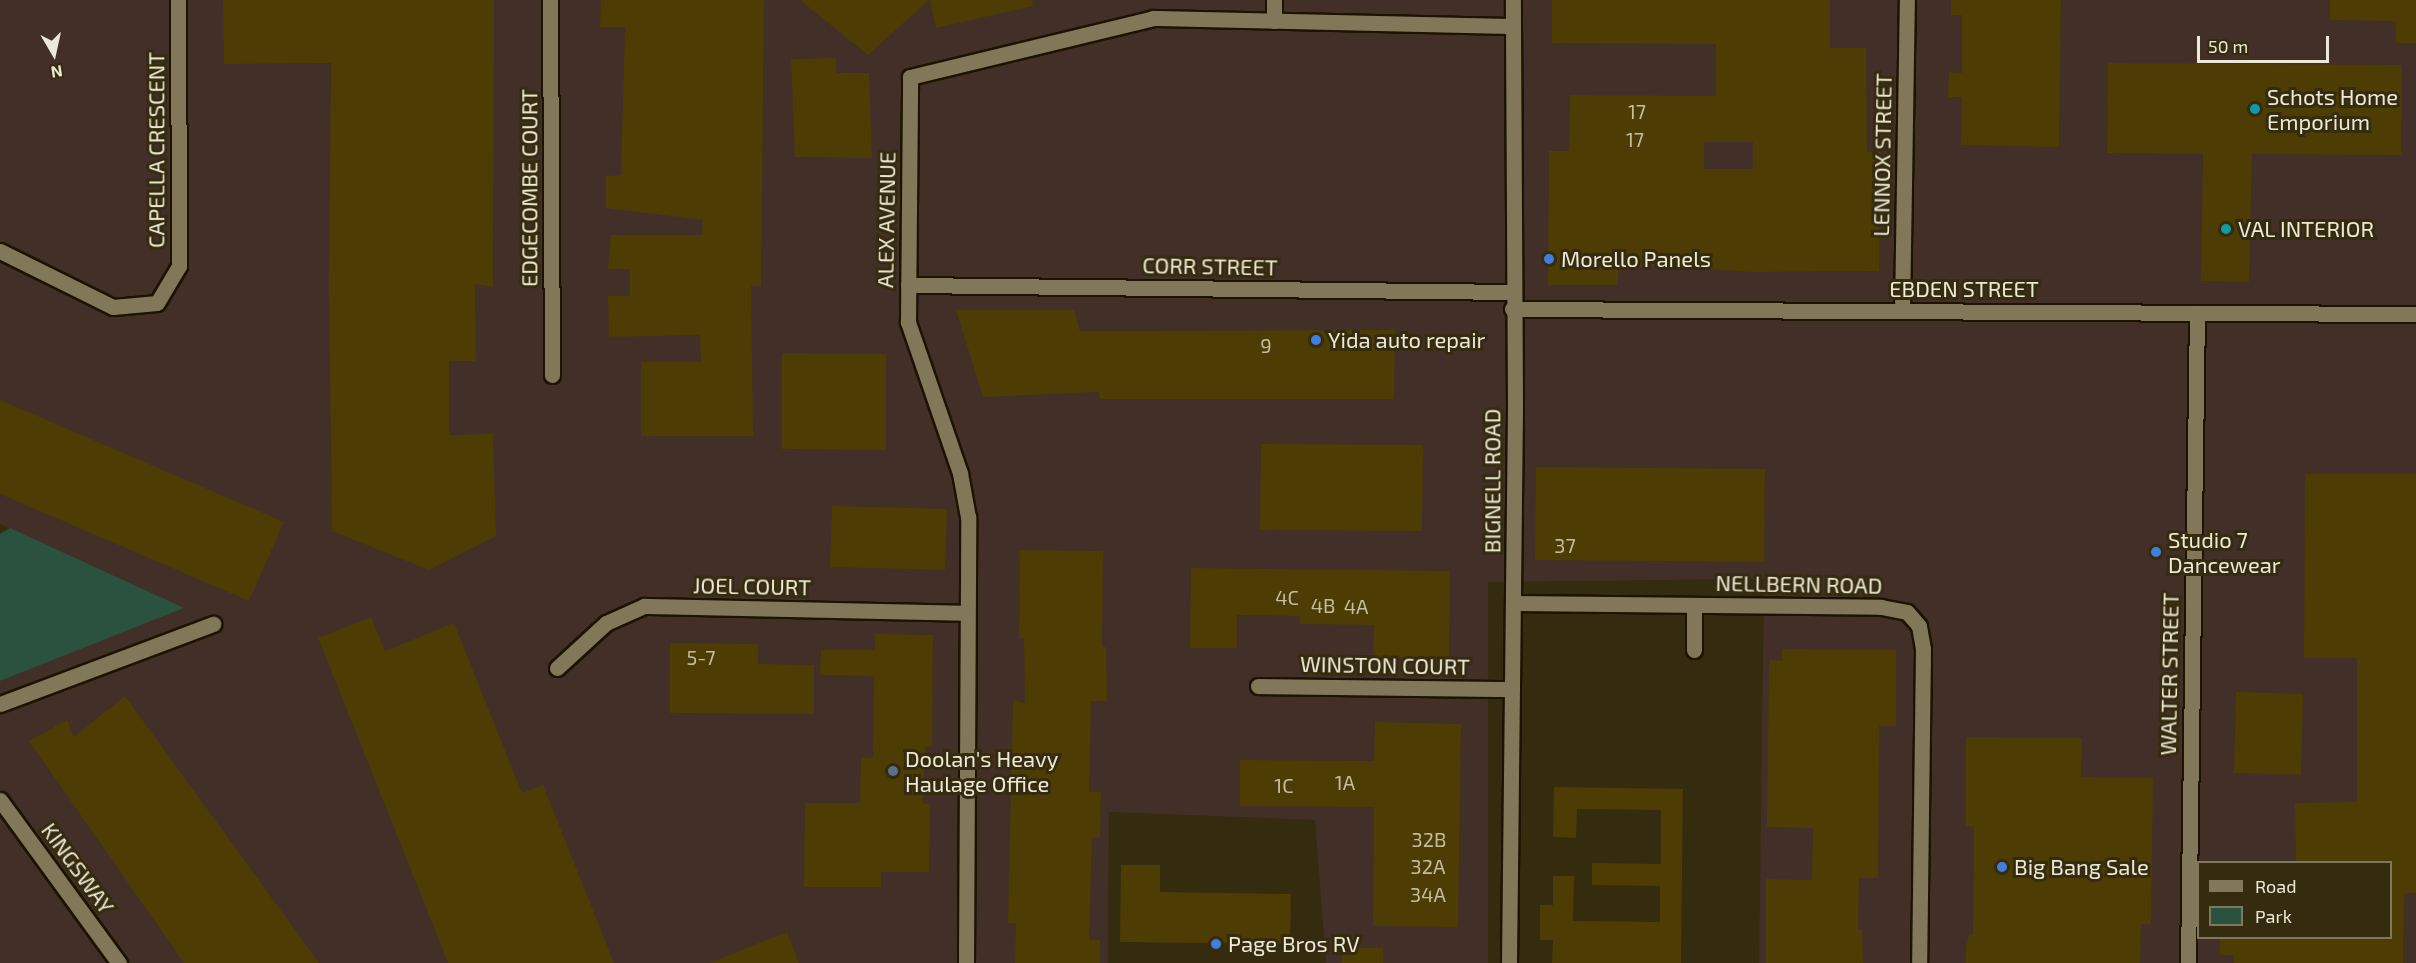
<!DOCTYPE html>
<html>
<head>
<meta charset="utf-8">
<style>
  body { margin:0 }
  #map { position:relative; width:2416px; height:963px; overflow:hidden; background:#352b0e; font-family:"Exo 2",sans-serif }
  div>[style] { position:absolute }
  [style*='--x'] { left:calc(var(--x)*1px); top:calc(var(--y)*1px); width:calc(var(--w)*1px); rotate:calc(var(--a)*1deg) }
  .industrial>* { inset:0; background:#412f28 }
  .green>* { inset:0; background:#2a523f }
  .building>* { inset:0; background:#4d3d04 }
  .roads { filter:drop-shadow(2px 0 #1c1300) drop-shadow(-2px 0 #1c1300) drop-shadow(0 2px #1c1300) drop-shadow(0 -2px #1c1300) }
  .minor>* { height:15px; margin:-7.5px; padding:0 7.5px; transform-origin:7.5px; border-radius:7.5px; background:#827859 }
  .dots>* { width:16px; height:16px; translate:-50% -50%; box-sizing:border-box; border:3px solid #352b0e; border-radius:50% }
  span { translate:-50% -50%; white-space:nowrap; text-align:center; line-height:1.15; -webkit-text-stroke:6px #352b0e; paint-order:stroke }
  .number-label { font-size:20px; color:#c5bda2 }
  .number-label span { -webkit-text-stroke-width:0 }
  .poi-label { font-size:22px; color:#ede8d7 }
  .left { translate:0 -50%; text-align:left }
  .street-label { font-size:22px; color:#ede8d7 }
  .legend { position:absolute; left:2197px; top:861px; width:195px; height:78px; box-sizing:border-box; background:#352b0e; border:2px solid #7f775e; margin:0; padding:8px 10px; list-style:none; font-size:18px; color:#ede8d7 }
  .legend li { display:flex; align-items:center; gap:12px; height:30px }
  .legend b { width:30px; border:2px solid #7f775e }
  .north { position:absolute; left:24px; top:24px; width:60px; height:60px; -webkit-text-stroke:4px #352b0e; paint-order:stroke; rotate:171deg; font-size:16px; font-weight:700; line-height:24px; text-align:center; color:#ede8d7 }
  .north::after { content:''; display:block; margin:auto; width:21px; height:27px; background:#ede8d7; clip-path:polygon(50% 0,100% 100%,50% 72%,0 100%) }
  .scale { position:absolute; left:2197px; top:36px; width:132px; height:27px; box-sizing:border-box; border:3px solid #ede8d7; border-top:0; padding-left:8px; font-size:18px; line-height:21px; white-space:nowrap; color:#ede8d7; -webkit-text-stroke:4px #352b0e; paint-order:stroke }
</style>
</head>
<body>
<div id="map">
  <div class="industrial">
    <i style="clip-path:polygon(evenodd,0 0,2416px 0,2416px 963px,1759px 963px,1764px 579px,1488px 582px,1488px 963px,1326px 963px,1315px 820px,1109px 812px,1108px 963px,0 963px,0 681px,183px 608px,0 524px,0 0,2198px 862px,2390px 862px,2390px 938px,2198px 938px,2198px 862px)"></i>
  </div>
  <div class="green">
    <i style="clip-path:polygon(10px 528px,184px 608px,0 681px,0 534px)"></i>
  </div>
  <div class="building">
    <i style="clip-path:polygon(223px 0,494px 0,493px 287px,475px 284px,476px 361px,449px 361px,449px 435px,493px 434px,496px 536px,429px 570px,332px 531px,329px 285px,331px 63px,224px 64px)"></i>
    <i style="clip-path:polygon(601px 0,764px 0,761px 286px,751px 286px,753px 436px,641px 436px,641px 362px,701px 362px,700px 335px,609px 337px,608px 296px,630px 296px,630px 269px,608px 269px,611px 235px,702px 235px,703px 220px,606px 208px,606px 176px,621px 175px,625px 27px,600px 27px)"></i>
    <i style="clip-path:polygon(800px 0,929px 0,868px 55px)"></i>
    <i style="clip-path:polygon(930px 0,1032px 0,1033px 6px,936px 28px)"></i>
    <i style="clip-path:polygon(evenodd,1552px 0,1830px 0,1830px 48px,1866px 48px,1867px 152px,1880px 152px,1879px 271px,1752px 272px,1705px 269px,1705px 266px,1618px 265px,1618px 285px,1548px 285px,1549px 151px,1569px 151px,1570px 95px,1716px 96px,1716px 44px,1552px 43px,1552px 0,1704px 142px,1753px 142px,1753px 169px,1704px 169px,1704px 142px)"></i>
    <i style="clip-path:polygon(1951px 0,2061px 0,2059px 147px,1961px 145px,1962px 97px,1948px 97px,1949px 72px,1962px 73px,1962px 15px,1951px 15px)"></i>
    <i style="clip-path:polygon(2330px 0,2416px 0,2416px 43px,2396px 43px,2396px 21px,2330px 20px)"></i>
    <i style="clip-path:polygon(836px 58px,836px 73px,869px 73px,872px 158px,795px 157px,791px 59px)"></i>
    <i style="clip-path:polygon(2108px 63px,2402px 65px,2401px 155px,2252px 154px,2249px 282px,2201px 281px,2203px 154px,2107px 153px)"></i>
    <i style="clip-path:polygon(956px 310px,1074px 310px,1080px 331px,1395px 330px,1394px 399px,1100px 399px,1099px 392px,983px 397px)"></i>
    <i style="clip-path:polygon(782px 353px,886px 354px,886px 450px,782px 449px)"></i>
    <i style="clip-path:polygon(0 400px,284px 522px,249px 601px,0 494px)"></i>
    <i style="clip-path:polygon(1261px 444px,1423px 445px,1422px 531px,1260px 530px)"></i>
    <i style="clip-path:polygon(1536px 467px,1765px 469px,1764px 562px,1535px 560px)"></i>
    <i style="clip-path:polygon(2305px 474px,2416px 474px,2416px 893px,2404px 893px,2403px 963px,2234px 963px,2234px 955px,2220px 955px,2220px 938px,2391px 938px,2391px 862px,2296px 862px,2295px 803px,2357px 802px,2357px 658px,2304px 658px)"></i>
    <i style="clip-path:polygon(832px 506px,947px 509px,945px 570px,830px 567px)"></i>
    <i style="clip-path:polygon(1020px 550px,1103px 551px,1102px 647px,1106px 647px,1107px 701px,1091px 701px,1089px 792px,1101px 792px,1100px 837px,1092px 837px,1089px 940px,1100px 940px,1100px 963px,1015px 963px,1016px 923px,1008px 923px,1013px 700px,1025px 703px,1024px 638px,1019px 638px)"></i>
    <i style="clip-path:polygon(1191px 568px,1450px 571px,1449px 657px,1373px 657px,1374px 625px,1300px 624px,1300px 616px,1237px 615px,1237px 648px,1190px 648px)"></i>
    <i style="clip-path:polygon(371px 617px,385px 651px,454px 623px,522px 793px,543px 785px,614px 963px,448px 963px,318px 638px)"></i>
    <i style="clip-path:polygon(875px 634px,933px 635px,932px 747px,925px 747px,923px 804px,930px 804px,929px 872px,881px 872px,881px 887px,804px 887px,805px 803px,860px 803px,861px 758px,873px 758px,874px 676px,820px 675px,821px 650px,875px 650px)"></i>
    <i style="clip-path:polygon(670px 643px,758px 644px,758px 664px,814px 665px,814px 714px,670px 713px)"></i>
    <i style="clip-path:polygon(1782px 649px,1896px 650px,1896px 726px,1879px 726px,1878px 878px,1859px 878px,1858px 929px,1862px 929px,1863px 963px,1766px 963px,1766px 879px,1812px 880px,1813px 828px,1767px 827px,1769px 660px,1782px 661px)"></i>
    <i style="clip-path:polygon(2236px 692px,2303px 694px,2301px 775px,2234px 773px)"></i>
    <i style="clip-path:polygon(125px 696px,319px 963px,184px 963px,29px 741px,67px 720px,74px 737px)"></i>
    <i style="clip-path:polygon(1375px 722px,1461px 724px,1458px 927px,1373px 926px,1374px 807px,1240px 806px,1240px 760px,1374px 761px)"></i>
    <i style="clip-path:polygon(1966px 737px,2082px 738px,2081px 777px,2153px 778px,2151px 924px,2141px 924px,2140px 963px,1966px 963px,1966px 947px,1969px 935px,1973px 935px,1974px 826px,1966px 826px)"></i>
    <i style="clip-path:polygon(1554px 787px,1683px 789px,1681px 963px,1552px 963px,1553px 940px,1540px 940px,1540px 905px,1553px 905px,1553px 876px,1574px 876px,1573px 921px,1660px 922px,1660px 886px,1592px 885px,1592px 863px,1661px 864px,1661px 810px,1577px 809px,1576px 838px,1553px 837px)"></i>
    <i style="clip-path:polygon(1121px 865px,1160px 865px,1160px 892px,1291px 894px,1290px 944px,1120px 942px)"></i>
    <i style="clip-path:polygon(787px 932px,799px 963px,710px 963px,761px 942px)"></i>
    <i style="clip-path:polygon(1342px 948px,1383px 948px,1383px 963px,1342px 963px)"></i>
  </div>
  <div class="roads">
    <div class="minor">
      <i style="--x:550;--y:0;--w:375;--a:89.7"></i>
      <i style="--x:1274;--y:21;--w:21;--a:-90"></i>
      <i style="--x:0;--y:251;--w:126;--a:26.4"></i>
      <i style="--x:113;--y:307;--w:44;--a:-5.2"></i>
      <i style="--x:157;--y:303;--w:43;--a:-59.3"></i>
      <i style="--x:179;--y:266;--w:266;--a:-90.2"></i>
      <i style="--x:908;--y:285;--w:604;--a:0.66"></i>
      <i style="--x:1512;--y:309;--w:904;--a:0.32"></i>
      <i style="--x:1902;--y:311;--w:311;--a:-89.1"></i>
      <i style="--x:1513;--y:603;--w:368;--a:0.6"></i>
      <i style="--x:1881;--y:607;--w:26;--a:11"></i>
      <i style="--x:1907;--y:612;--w:18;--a:49"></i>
      <i style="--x:1919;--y:626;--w:23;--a:80"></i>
      <i style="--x:1923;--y:649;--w:314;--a:90.7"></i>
      <i style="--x:1694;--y:650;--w:45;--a:-90"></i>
      <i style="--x:557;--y:668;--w:67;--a:-42.6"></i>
      <i style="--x:606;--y:623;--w:42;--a:-24.1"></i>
      <i style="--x:644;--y:606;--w:323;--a:1.2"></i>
      <i style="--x:1258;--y:686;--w:254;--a:0.7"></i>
      <i style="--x:0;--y:704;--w:228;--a:-20.6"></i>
      <i style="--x:0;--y:800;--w:202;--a:53.9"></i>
      <i style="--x:966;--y:963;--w:446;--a:-89.7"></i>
      <i style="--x:968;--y:517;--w:45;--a:-100.3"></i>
      <i style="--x:960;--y:473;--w:160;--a:-109"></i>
      <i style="--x:908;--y:322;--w:245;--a:-89.5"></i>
      <i style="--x:910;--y:77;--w:250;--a:-13.6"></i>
      <i style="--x:1153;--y:18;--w:360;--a:1.3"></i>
      <i style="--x:1509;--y:963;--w:557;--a:-89.38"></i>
      <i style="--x:1515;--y:406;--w:406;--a:-90.3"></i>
      <i style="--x:2188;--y:963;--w:649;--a:-89.21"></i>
    </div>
  </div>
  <div class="dots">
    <i style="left:2255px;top:109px;background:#0f9aa8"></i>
    <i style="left:2226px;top:229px;background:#0f9aa8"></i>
    <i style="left:1549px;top:259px;background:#3f7fe0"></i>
    <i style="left:1316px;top:340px;background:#3f7fe0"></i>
    <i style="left:2156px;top:552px;background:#3f7fe0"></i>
    <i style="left:893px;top:771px;background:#5c6f8a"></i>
    <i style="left:2002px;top:867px;background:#3f7fe0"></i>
    <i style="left:1216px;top:944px;background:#3f7fe0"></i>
  </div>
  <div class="number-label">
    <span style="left:1637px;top:111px">17</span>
    <span style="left:1635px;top:139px">17</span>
    <span style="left:1266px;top:345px">9</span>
    <span style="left:1565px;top:545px">37</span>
    <span style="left:1287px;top:597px">4C</span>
    <span style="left:1323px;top:605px">4B</span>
    <span style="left:1356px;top:606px">4A</span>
    <span style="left:701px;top:657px">5-7</span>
    <span style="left:1345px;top:782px">1A</span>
    <span style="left:1284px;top:785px">1C</span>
    <span style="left:1429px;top:839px">32B</span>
    <span style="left:1428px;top:866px">32A</span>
    <span style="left:1428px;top:894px">34A</span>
  </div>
  <div class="poi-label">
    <span class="left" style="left:2267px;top:109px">Schots Home<br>Emporium</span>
    <span class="left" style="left:2238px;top:229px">VAL INTERIOR</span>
    <span class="left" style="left:1561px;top:259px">Morello Panels</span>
    <span class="left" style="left:1328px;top:340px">Yida auto repair</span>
    <span class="left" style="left:2168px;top:552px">Studio 7<br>Dancewear</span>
    <span class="left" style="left:905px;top:771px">Doolan's Heavy<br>Haulage Office</span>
    <span class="left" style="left:2014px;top:867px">Big Bang Sale</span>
    <span class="left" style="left:1228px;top:944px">Page Bros RV</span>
  </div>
  <div class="street-label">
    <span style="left:156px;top:150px;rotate:-90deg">CAPELLA CRESCENT</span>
    <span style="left:1882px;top:155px;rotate:-89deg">LENNOX STREET</span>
    <span style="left:529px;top:188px;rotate:-90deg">EDGECOMBE COURT</span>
    <span style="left:886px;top:220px;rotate:-89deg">ALEX AVENUE</span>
    <span style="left:1210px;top:266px;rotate:1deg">CORR STREET</span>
    <span style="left:1964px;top:289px">EBDEN STREET</span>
    <span style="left:1492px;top:481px;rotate:-90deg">BIGNELL ROAD</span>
    <span style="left:1799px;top:584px;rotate:1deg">NELLBERN ROAD</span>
    <span style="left:752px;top:586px;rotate:1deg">JOEL COURT</span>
    <span style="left:1385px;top:665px;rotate:1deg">WINSTON COURT</span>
    <span style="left:2169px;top:674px;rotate:-89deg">WALTER STREET</span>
    <span style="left:78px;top:868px;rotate:54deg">KINGSWAY</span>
  </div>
  <ul class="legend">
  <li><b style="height:8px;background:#827859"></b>Road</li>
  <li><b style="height:16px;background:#2a523f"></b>Park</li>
  </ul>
  <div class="north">N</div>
  <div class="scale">50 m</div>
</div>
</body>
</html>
